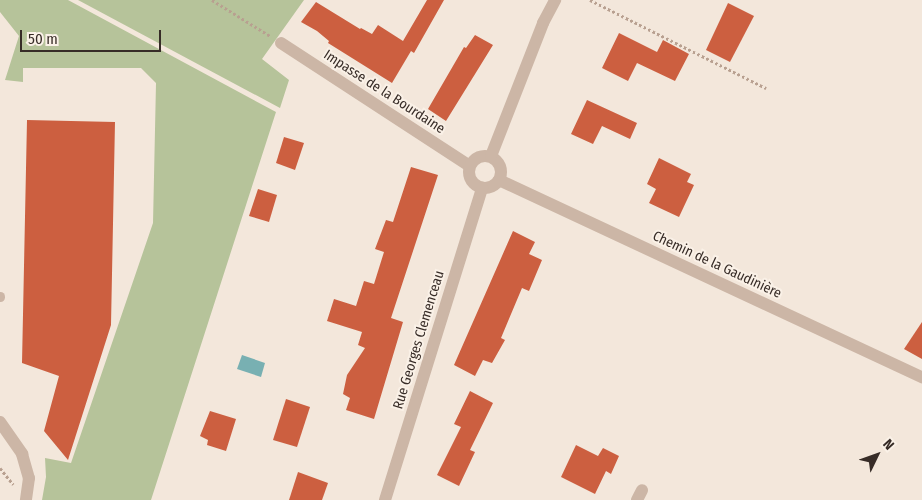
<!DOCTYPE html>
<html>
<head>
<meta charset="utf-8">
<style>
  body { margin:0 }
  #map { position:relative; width:922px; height:500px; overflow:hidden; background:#f3e7db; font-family:"Fira Sans Condensed",sans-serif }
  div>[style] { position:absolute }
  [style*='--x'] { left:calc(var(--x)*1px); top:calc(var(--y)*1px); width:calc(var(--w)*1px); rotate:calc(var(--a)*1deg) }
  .green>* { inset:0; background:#b6c39a }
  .water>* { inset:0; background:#78b0b2 }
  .building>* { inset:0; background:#cc5f40 }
  .path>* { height:3px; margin-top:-1.5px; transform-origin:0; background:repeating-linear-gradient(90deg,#b8a090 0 2.5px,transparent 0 5px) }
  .service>* { height:9px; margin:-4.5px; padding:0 4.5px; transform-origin:4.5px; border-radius:4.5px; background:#ccb6a6 }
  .minor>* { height:12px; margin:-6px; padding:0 6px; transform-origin:6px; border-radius:6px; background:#ccb6a6 }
  .tertiary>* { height:12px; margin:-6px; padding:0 6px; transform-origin:6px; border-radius:6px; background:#ccb6a6 }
  .tertiary>.ring { margin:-6px; padding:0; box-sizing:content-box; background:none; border:12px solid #ccb6a6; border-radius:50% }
  span { translate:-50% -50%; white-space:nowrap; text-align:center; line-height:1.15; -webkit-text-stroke:4px #faf1e7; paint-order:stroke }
  .street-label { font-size:14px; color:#372c27 }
  .north { position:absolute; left:852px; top:430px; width:50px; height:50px; -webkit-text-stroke:4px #faf1e7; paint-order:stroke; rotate:48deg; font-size:14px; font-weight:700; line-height:20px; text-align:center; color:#372c27 }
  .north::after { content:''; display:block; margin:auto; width:18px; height:22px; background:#372c27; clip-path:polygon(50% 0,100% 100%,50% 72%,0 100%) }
  .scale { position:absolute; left:20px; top:30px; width:141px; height:22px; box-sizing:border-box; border:2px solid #372c27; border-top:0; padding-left:6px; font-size:15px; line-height:18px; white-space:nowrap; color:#372c27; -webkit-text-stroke:4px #faf1e7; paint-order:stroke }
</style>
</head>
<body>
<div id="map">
  <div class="green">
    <i style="clip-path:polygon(0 0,68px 0,276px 112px,151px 500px,42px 500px,46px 477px,45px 458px,71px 463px,153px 223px,156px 83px,141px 68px,23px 68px,23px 82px,5px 80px,19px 36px,0 12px)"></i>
    <i style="clip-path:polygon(78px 0,304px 0,262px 59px,289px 80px,280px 108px)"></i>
  </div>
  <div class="water">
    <i style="clip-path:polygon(242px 355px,265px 363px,261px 377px,237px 369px)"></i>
  </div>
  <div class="building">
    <i style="clip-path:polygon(427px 0,444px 0,414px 53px,411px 51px,392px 83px,328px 43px,329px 41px,317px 31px,301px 22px,316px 2px,360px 29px,361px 28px,372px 34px,378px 25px,403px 41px)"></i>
    <i style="clip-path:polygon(728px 3px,754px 16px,730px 62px,706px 50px)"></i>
    <i style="clip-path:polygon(619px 33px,657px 52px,663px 40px,689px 54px,675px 81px,637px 63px,628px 81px,602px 68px)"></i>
    <i style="clip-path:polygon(475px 35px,493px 45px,446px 121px,428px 109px,464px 47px,466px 48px)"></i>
    <i style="clip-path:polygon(587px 100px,637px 123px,630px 139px,602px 126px,593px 144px,571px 134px)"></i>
    <i style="clip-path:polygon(27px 120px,115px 122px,111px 325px,68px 460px,44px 431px,59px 376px,22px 363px)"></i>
    <i style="clip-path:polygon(284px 137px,304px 143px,295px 170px,276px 163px)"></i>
    <i style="clip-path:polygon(659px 158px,691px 174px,687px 182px,694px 185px,679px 217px,649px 203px,656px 189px,647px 184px)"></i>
    <i style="clip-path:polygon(411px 167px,438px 175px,391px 318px,403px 322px,374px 419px,346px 410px,350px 398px,343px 394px,347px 375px,365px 348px,358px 345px,362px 332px,327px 321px,334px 299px,356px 306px,364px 281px,374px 284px,384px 252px,375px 249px,386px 220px,393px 222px)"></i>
    <i style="clip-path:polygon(258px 189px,277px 195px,269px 222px,249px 216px)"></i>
    <i style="clip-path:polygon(513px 231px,535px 242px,529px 254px,542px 260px,529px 291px,522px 288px,501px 338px,505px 340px,492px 363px,483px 360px,475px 376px,454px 365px)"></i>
    <i style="clip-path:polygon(922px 322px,922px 359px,904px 349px)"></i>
    <i style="clip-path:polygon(470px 391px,493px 403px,470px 450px,475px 452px,459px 486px,437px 475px,461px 427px,454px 424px)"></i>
    <i style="clip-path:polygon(286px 399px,310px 407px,297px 447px,273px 440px)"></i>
    <i style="clip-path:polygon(210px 411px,236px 419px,226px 451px,207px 445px,208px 440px,200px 436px)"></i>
    <i style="clip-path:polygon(576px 445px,598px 456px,603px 448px,619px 456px,611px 474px,606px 471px,595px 494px,561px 477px)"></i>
    <i style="clip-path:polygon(298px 472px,328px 483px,322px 500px,289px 500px)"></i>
  </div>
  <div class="path">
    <i style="--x:212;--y:0;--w:68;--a:31.8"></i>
    <i style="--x:590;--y:0;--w:197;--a:26.6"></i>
    <i style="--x:0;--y:468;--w:21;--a:51"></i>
  </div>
  <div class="service">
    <i style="--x:0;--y:296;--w:1;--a:90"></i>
  </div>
  <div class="minor">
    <i style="--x:281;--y:43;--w:225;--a:33.1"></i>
    <i style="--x:499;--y:180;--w:467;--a:25"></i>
    <i style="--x:0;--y:422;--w:39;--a:55"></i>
    <i style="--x:22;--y:454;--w:25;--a:74"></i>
    <i style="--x:29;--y:478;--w:22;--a:98"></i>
    <i style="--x:637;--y:500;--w:11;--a:-63"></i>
  </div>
  <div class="tertiary">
    <i class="ring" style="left:469px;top:156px;width:20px;height:20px"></i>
    <i style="--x:491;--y:156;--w:143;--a:-68.6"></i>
    <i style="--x:543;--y:23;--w:26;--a:-62"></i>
    <i style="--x:385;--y:500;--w:327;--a:-72.7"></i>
  </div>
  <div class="street-label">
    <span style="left:384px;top:92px;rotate:33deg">Impasse de la Bourdaine</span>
    <span style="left:717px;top:265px;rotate:25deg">Chemin de la Gaudinière</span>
    <span style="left:419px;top:340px;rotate:-73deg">Rue Georges Clemenceau</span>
  </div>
  <div class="north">N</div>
  <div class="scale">50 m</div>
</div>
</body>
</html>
